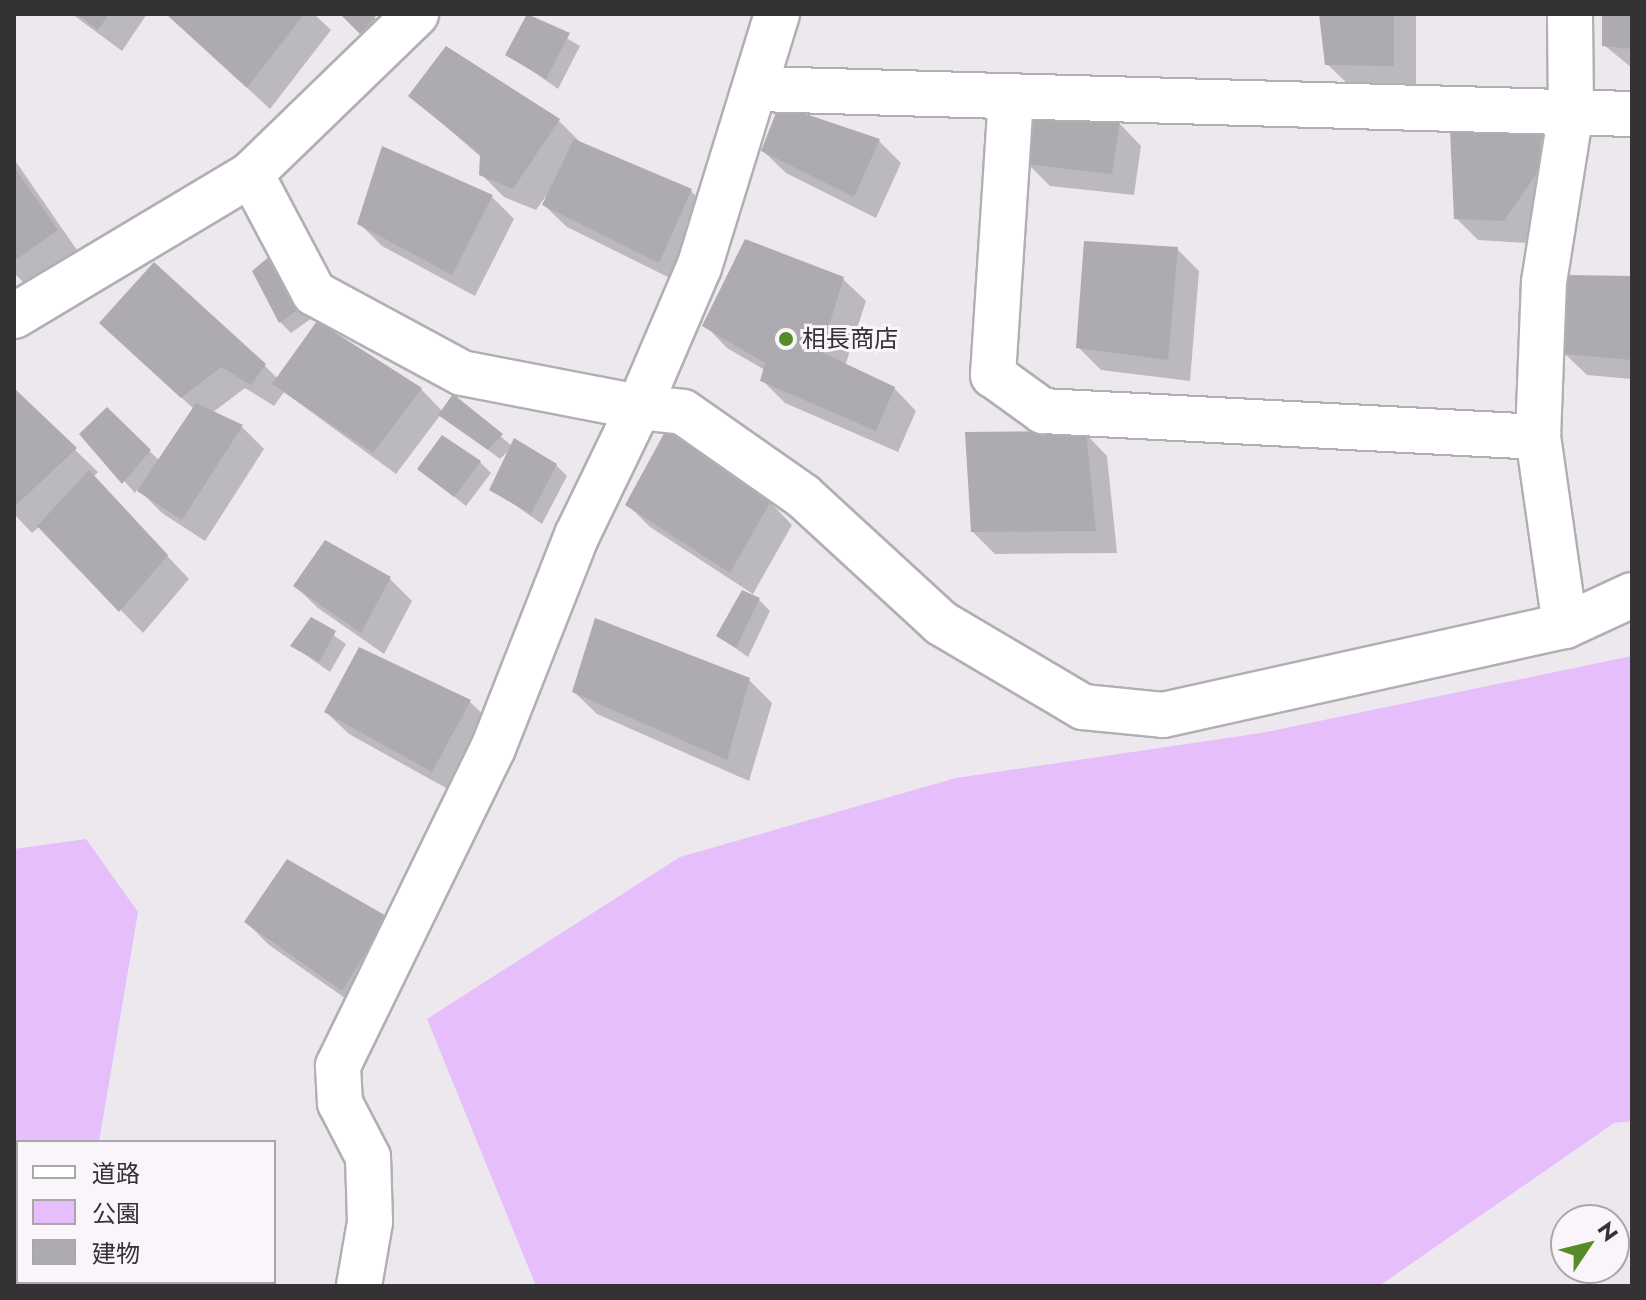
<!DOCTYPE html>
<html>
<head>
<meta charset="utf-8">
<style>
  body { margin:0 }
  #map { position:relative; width:1646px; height:1300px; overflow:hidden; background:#ece8ee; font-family:Jost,"Noto Sans JP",sans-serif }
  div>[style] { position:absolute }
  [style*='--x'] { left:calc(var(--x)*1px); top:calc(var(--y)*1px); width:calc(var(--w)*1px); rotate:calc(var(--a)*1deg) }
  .green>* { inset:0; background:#e6befb }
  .shadow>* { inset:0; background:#0003 }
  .building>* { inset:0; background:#aeabb0 }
  .roads { filter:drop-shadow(2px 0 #b2afb4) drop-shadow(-2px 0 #b2afb4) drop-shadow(0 2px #b2afb4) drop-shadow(0 -2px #b2afb4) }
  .minor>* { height:44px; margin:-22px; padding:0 22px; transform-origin:22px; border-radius:22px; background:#fff }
  .dots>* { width:22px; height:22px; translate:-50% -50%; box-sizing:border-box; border:4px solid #f9f5fb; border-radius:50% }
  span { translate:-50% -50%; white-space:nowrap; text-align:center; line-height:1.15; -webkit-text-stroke:6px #f9f5fb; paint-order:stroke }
  .poi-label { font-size:24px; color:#343234 }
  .left { translate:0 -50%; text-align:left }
  .frame { position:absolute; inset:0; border:16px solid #343234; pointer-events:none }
  .legend { position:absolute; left:16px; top:1140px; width:260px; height:144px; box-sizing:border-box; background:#f9f5fb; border:2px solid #aaa7ab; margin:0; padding:10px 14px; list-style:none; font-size:24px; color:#343234 }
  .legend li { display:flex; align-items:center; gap:16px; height:40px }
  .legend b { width:40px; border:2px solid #aaa7ab }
  .north { position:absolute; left:1550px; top:1204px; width:80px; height:80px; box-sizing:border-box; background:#f9f5fb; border:2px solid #aaa7ab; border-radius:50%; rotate:55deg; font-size:22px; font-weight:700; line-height:32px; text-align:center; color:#343234 }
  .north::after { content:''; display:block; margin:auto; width:28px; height:36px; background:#568c27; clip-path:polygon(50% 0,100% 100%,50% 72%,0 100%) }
</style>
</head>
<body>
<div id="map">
  <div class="green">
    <i style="clip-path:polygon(1632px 656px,1632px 1121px,1614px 1123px,1379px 1286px,536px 1286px,427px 1019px,680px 857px,956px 778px,1261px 733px)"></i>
    <i style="clip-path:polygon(86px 839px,138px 912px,99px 1142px,18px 1142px,18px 1282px,94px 1282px,94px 1286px,14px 1286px,14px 849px)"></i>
  </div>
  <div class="shadow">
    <i style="clip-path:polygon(72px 14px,147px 14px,122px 51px)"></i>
    <i style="clip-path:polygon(167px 14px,314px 14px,331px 30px,270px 109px)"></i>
    <i style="clip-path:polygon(343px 14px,371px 14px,397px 40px,383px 54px)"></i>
    <i style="clip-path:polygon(1321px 14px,1416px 14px,1416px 88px,1350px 86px,1327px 64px)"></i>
    <i style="clip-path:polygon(1604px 14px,1632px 14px,1632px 68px,1604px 45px)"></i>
    <i style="clip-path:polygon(528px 16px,580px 46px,558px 89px,508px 54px)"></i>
    <i style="clip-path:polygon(446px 49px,559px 121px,581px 143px,691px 191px,713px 213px,682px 284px,567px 227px,544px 205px,546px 196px,536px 210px,504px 197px,481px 174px,482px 158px,411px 96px)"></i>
    <i style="clip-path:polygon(1119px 123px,1141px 146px,1134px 195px,1050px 186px,1027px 163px)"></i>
    <i style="clip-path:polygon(1541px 134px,1564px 157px,1559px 196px,1527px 243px,1478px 240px,1456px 218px)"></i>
    <i style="clip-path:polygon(878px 140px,901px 163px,876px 218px,786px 173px,763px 151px)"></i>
    <i style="clip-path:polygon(14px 159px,79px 253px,29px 288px,14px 273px)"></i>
    <i style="clip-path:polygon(491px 196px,514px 219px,475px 296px,382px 246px,359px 223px)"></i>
    <i style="clip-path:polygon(1177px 249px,1199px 271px,1190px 381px,1101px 370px,1078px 347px)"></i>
    <i style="clip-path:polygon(281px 269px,312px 318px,291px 333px,280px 322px)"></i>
    <i style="clip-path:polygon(1632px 278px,1632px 379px,1587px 375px,1564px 353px)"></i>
    <i style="clip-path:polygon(843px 279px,866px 301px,845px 366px,894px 388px,916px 411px,898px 452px,785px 403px,763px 381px,765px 370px,727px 348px,705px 325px)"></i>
    <i style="clip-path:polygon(124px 345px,264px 365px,278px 379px,421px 389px,443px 412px,454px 397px,512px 446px,556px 465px,567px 476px,542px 524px,492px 489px,510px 449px,500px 459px,441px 414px,396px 474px,284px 392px,274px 406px,245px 388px,212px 413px,242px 427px,264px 449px,205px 541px,162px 513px,138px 489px,135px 493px,82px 434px,106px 410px,160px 461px,194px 409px)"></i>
    <i style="clip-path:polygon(14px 391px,98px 472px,93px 477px,189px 579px,143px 633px,40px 526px,32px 533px,14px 514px)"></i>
    <i style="clip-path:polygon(1085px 433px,1107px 456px,1117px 553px,995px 554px,973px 532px)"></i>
    <i style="clip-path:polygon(480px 462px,491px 473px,466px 506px,419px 469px)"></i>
    <i style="clip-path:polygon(770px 502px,792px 525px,753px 594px,650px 527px,628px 505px)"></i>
    <i style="clip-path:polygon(390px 579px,412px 601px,384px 654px,318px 608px,295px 586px)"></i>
    <i style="clip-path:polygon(759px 600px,770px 611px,748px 657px,718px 636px)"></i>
    <i style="clip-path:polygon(312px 620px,346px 644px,330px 672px,293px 646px)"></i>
    <i style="clip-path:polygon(360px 650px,470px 702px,493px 724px,455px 793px,349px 734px,326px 712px)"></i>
    <i style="clip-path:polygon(749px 680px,772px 703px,749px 781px,597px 714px,574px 692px)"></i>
    <i style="clip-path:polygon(387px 918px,365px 1012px,269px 945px,246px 922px)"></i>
  </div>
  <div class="building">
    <i style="clip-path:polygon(77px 14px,109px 14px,98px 30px)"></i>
    <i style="clip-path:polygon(166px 14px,304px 14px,247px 88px)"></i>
    <i style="clip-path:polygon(340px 14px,374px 14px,376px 16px,360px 34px)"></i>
    <i style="clip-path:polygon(527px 14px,570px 33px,546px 79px,505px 55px)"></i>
    <i style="clip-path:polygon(1319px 14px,1394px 14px,1394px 66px,1325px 65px)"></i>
    <i style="clip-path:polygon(1602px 14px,1632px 14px,1632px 49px,1602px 46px)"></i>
    <i style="clip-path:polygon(446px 46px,560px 119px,513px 189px,479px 175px,480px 154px,408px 96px)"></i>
    <i style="clip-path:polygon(779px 105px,880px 139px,854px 197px,761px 151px)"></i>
    <i style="clip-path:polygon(1025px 111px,1120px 121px,1112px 174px,1025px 164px)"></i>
    <i style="clip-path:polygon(1450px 129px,1542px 132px,1537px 173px,1504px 221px,1454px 219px)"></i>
    <i style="clip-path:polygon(574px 139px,692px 189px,659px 263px,542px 205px)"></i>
    <i style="clip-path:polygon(382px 146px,493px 195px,452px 275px,357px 224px)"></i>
    <i style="clip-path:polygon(14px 167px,58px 230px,14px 261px)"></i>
    <i style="clip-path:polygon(745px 239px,844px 277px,821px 352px,895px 387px,876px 431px,760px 381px,765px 363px,702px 326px)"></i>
    <i style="clip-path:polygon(1084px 241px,1178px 247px,1168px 360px,1076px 348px)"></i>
    <i style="clip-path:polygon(270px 256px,302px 307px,279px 323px,252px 271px)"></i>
    <i style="clip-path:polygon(154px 262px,266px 364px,251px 385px,221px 367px,181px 398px,99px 323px)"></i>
    <i style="clip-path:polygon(1568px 275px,1632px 276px,1632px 360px,1562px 354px)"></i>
    <i style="clip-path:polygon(317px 321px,422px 388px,373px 453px,272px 384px)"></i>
    <i style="clip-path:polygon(14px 388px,77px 448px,14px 507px)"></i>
    <i style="clip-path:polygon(453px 394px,503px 434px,488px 450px,438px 415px)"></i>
    <i style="clip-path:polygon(196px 403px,243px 425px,182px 520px,137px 491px)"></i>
    <i style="clip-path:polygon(107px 407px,151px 450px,122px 484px,79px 434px)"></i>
    <i style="clip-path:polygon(667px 428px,771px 501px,730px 573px,625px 505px)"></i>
    <i style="clip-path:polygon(1086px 431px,1096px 531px,971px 532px,965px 432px)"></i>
    <i style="clip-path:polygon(442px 435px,481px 461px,454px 497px,417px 469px)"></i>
    <i style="clip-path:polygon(514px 438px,557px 464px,531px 514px,489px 490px)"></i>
    <i style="clip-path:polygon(89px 470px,168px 555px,119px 612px,37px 526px)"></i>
    <i style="clip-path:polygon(325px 540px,391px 577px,361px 633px,293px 586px)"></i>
    <i style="clip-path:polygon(742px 590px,760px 598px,736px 648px,716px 636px)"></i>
    <i style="clip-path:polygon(311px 617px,336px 631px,319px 662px,290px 646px)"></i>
    <i style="clip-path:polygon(595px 618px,750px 678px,727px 760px,572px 692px)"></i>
    <i style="clip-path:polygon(359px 647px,471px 700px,432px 772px,324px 712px)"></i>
    <i style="clip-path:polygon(287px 859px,388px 917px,342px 991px,244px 922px)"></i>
  </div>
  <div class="roads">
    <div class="minor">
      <i style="--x:777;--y:14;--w:265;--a:107.1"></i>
      <i style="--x:699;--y:267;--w:152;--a:113.2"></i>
      <i style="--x:639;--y:407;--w:44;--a:6.5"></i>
      <i style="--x:683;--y:412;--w:146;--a:35"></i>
      <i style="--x:803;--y:496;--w:188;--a:42.6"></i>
      <i style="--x:941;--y:623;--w:165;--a:30.6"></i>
      <i style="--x:1083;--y:707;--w:80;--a:5.7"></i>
      <i style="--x:1163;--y:715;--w:412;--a:-12.5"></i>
      <i style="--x:1565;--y:626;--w:74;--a:-24.8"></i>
      <i style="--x:758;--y:89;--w:874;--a:1.64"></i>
      <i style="--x:1011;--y:97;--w:279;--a:93.7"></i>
      <i style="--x:993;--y:375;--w:62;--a:35.8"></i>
      <i style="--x:1043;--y:411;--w:496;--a:3"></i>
      <i style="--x:251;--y:174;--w:135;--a:62.1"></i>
      <i style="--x:314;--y:293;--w:168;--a:28.4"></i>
      <i style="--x:462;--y:373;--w:180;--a:10.9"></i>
      <i style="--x:639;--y:407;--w:142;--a:115.8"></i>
      <i style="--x:577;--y:535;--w:229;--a:111.5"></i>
      <i style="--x:493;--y:748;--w:354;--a:116"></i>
      <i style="--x:338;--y:1066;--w:37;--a:87"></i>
      <i style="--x:340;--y:1103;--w:61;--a:62.6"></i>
      <i style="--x:368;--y:1157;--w:65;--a:88.2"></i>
      <i style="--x:370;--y:1222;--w:65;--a:99.8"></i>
      <i style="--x:14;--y:316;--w:276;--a:-30.9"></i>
      <i style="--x:251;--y:174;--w:230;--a:-44.1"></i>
      <i style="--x:1565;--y:626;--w:191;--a:-98.1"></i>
      <i style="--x:1538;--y:437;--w:155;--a:-87.8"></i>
      <i style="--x:1544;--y:282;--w:172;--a:-81"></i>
      <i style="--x:1571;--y:112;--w:98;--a:-90.6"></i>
    </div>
  </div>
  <div class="dots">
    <i style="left:786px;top:339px;background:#568c27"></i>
  </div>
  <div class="poi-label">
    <span class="left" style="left:802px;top:339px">相長商店</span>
  </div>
  <div class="frame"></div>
  <ul class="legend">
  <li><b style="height:10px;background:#fff"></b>道路</li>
  <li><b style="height:22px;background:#e6befb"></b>公園</li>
  <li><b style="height:22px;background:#aeabb0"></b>建物</li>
  </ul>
  <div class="north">N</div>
</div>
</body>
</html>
